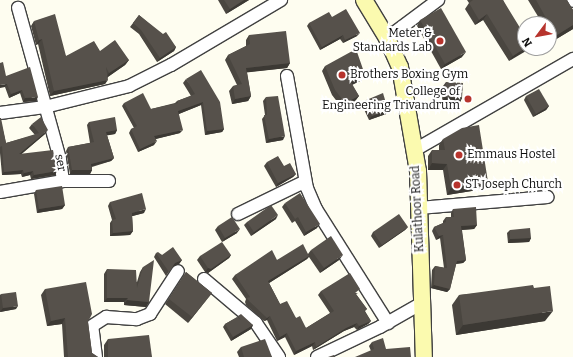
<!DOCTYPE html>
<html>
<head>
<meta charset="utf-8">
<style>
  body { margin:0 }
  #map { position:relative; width:573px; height:357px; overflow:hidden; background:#fefdf0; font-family:Bitter,serif }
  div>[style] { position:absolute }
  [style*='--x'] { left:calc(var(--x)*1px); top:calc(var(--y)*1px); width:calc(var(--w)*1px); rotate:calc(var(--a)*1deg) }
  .roads { filter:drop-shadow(1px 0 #414141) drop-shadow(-1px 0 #414141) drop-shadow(0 1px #414141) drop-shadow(0 -1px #414141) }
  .minor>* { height:12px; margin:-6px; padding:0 6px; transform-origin:6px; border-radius:6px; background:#fff }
  .secondary>* { height:16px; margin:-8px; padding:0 8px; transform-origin:8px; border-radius:8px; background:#fbfaaf }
  .wall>* { inset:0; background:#4a4640 }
  .shaded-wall>* { inset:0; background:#3c3934 }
  .building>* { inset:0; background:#56514b }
  .dots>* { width:11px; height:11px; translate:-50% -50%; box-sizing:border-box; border:2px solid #fff; border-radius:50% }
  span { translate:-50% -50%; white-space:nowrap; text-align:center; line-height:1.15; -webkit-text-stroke:4px #fff; paint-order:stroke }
  .poi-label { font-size:12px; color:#0e0e0e }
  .right { translate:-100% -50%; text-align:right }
  .left { translate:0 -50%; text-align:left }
  .street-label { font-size:12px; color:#0e0e0e }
  .north { position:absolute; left:517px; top:16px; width:40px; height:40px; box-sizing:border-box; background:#fff; border:1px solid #9f9f9f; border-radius:50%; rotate:238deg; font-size:11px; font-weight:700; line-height:16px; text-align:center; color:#0e0e0e }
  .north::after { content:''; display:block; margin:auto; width:14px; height:18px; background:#b7342d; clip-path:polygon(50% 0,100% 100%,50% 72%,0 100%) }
</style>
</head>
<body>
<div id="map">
  <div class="roads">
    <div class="minor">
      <i style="--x:572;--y:0;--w:1;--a:45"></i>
      <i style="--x:387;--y:38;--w:64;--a:-36.7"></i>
      <i style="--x:287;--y:76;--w:114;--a:79.9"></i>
      <i style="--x:307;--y:188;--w:23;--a:67"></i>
      <i style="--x:316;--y:209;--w:135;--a:57.7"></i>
      <i style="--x:0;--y:113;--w:45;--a:-7.6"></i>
      <i style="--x:45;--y:107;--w:87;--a:-14"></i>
      <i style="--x:129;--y:86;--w:47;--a:-26.6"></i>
      <i style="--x:171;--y:65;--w:128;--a:-30.6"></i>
      <i style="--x:413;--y:151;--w:185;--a:-29.9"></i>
      <i style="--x:63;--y:181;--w:46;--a:0"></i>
      <i style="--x:0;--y:192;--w:64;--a:-9.9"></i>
      <i style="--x:63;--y:181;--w:22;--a:-98"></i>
      <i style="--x:60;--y:159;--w:157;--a:-105.5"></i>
      <i style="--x:419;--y:208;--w:129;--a:-4.9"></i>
      <i style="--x:238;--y:214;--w:73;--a:-25.9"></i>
      <i style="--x:204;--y:279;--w:68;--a:40.2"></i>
      <i style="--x:256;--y:323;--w:41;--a:55.9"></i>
      <i style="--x:96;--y:357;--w:31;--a:-97"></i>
      <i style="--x:92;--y:326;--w:17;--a:-33"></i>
      <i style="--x:106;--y:317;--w:31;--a:4"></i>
      <i style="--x:137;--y:319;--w:14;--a:-21"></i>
      <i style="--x:150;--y:314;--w:51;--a:-56.9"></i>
      <i style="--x:317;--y:357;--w:70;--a:-25.5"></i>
      <i style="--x:380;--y:327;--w:48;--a:-29.7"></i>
    </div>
    <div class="secondary">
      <i style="--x:364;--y:0;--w:44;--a:58.8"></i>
      <i style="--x:387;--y:38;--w:32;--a:66"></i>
      <i style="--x:400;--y:67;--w:106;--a:80.2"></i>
      <i style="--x:418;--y:171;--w:186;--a:88.2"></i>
    </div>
  </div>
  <div class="wall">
    <i style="clip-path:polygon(218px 0,249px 0,226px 14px)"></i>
    <i style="clip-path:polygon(467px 0,503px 0,525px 48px,509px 61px,483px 20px,475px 25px,465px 9px,469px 3px)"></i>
    <i style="clip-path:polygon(528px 0,567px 0,573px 10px,573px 29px,553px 41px)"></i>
    <i style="clip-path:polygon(139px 15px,176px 47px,174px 51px,157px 62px,139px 34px,130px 27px)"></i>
    <i style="clip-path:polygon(332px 17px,357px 36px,343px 43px,340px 39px,320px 50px,307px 26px,309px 23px)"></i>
    <i style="clip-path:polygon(420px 20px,462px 57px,441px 69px,417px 26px)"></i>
    <i style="clip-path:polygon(34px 21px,66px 56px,100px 51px,129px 60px,125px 65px,108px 77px,105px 84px,50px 96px,38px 44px,36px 45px,31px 26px)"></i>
    <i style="clip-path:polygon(249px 35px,290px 63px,287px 68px,247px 72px,251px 96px,248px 101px,232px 104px,229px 91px,233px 86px,237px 85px,225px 60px,228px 55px,246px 46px,246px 40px)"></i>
    <i style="clip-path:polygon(325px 66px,362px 80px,352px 85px,359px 96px,355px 101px,342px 108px,332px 95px,322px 71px)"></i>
    <i style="clip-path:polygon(6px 76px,36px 101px,23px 102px,20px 93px,9px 98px,5px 87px)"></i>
    <i style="clip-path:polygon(186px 79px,224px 129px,222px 132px,205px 135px,201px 105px,179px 114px,180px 133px,155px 139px,154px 145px,138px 152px,129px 133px,131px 129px,134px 128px,122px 106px,124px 103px,151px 109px,175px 103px,177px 101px,191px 96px,183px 83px)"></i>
    <i style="clip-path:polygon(446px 82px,462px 98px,460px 102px,442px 101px,443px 86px)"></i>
    <i style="clip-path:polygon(526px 96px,549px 106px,546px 110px,533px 117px,524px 100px)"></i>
    <i style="clip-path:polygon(266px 97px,283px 140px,266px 143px,262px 119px,265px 115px,263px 101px)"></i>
    <i style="clip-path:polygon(364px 101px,388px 110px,386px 114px,369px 120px,362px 105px)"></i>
    <i style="clip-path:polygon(0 118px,6px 143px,35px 135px,29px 128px,32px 124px,45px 134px,21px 154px,57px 171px,55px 175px,31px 179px,30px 175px,22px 177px,21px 174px,2px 175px,0 153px)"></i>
    <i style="clip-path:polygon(89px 122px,117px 130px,115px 134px,107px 135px,114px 158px,111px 161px,92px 167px,92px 170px,90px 174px,70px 174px,66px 151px,68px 147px,90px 143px,87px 125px)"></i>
    <i style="clip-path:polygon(443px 139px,488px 182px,484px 189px,447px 195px,443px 170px,428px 170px,428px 156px,432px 150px,439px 150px,439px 145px)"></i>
    <i style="clip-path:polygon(267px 162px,284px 166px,296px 174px,293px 177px,276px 187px,264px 166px)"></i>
    <i style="clip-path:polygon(36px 190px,65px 205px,62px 209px,37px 213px,34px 194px)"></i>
    <i style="clip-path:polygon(110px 202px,144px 213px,132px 216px,133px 231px,130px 235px,110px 236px,110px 223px,112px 220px,108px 206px)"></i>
    <i style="clip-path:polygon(285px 203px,317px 228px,304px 236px,295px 221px,292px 223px,282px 207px)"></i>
    <i style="clip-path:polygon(453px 209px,477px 225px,474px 229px,462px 230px,466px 260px,463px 263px,456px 264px,450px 289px,447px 292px,431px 288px,432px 270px,435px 266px,444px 268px,440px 238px,436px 240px,432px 231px,434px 227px,443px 223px,443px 221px,446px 217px,451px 217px,451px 213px)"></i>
    <i style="clip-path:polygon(276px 219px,251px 236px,244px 225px,247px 222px)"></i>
    <i style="clip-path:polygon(218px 226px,237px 233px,222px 242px,215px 230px)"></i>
    <i style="clip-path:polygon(408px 227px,405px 230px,379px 248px,371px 236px,373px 232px)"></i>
    <i style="clip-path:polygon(510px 230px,531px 238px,529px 242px,508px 243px,507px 233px)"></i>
    <i style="clip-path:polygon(311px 250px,339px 260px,320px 273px,309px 257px,307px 259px,269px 283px,280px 304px,296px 318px,306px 328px,330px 313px,318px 295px,321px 291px,358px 293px,356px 294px,367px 309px,365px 311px,371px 321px,368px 324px,357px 330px,354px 327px,344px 331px,313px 350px,312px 346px,294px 355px,285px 337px,277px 341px,267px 320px,264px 321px,246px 305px,245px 302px,246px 299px,232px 279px,235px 275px,277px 260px,308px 254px)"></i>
    <i style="clip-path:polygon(156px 253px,162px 255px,182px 260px,179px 264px,172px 267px,166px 276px,154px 257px)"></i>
    <i style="clip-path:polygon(231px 255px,229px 258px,208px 273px,205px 272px,197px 260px,200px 256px)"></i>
    <i style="clip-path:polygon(143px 267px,149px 302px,146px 307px,124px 305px,124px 302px,104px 302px,104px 274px,107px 269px,137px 282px,140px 272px)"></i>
    <i style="clip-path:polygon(186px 272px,212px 293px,188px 323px,165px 304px)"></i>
    <i style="clip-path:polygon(534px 288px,545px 321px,456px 335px,452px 305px,459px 295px)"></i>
    <i style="clip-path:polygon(45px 289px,88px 322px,92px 353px,98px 357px,64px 357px,62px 324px,47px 326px,41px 295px)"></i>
    <i style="clip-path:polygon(1px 294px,16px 309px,0 312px,0 295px)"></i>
    <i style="clip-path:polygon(238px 316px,253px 325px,251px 329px,231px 341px,223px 327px,225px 324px,238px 317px)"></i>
    <i style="clip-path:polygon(108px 339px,152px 357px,104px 357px,104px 345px)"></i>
    <i style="clip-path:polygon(372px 342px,386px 349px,371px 351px,369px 346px)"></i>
    <i style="clip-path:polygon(241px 347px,272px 357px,239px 357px,237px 352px)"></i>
  </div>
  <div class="shaded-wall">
    <i style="clip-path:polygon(244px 0,249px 0,226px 14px,230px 9px)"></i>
    <i style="clip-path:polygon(487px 14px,483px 20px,475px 25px,479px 20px)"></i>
    <i style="clip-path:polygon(573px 25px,573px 29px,553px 41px,557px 35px)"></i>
    <i style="clip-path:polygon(555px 32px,551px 38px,549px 39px,549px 35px)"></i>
    <i style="clip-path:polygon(360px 33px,357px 36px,343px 43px,345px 40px)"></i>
    <i style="clip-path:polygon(343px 35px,340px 39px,320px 50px,322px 47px)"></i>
    <i style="clip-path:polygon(42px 39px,38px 44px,36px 45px,39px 40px)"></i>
    <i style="clip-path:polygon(176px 47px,174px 51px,157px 62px,160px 58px)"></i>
    <i style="clip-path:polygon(525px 48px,531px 48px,509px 61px,513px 56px)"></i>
    <i style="clip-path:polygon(466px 52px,462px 57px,441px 69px,445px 64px)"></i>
    <i style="clip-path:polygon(129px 60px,125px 65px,106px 78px,109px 73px)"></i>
    <i style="clip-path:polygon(290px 63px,287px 68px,242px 73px,246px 68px)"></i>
    <i style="clip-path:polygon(365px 75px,362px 80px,347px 87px,351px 82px)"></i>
    <i style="clip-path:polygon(108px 80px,105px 84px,50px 96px,54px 91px)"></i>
    <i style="clip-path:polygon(7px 84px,5px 87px,0 88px,0 85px)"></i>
    <i style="clip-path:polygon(22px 90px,20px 93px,9px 98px,11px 94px)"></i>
    <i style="clip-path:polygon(251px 96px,248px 101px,232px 104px,235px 99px)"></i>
    <i style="clip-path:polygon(359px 96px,355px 101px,342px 108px,345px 103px)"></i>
    <i style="clip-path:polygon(38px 97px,36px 101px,23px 102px,25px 98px)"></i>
    <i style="clip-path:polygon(445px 97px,462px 98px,460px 102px,442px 101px)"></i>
    <i style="clip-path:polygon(203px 102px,201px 105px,176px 115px,178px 111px)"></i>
    <i style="clip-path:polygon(549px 106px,546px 110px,533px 117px,536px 114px)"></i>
    <i style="clip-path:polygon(388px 110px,386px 114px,369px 120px,372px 116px)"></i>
    <i style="clip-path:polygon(224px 129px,222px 132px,205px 135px,207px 131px)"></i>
    <i style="clip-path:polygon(48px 130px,45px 134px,17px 158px,19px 154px)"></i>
    <i style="clip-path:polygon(117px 130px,115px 134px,104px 136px,106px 132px)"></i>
    <i style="clip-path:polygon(183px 130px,180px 133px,152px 140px,154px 136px)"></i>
    <i style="clip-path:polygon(285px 136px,283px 140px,266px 143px,269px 139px)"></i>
    <i style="clip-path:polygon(157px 141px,154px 145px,138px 152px,140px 149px)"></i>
    <i style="clip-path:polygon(114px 158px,111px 161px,88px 167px,91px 164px)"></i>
    <i style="clip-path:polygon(432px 163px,447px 164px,443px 170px,428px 170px)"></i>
    <i style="clip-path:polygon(23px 170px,21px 174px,2px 175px,4px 172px)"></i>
    <i style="clip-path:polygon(72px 170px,92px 170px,90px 174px,70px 174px)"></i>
    <i style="clip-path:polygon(33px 171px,30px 175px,22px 177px,24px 173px)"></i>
    <i style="clip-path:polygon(57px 171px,55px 175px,31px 179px,34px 175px)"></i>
    <i style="clip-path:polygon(296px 174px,293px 177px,276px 187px,278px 183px)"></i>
    <i style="clip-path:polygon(488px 182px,484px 189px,447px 195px,451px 188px)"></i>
    <i style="clip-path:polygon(65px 205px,62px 209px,37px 213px,39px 209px)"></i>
    <i style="clip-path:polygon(146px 209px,144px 213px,129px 217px,132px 213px)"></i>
    <i style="clip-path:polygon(278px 215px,276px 219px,251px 236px,254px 232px)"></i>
    <i style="clip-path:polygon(320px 224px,317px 228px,304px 236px,306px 232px)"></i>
    <i style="clip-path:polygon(477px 225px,474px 229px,459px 230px,461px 226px)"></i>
    <i style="clip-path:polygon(408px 227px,405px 230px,379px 248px,382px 245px)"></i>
    <i style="clip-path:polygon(240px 229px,237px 233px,222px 242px,225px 238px)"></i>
    <i style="clip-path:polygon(133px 231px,130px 235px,110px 236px,113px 233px)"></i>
    <i style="clip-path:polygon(443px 235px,440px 238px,436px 240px,439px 236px)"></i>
    <i style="clip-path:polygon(531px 238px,529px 242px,508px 243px,510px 239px)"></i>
    <i style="clip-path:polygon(231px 255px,229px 258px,208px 273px,205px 272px,208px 268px)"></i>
    <i style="clip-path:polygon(343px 255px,339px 260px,320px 273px,324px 268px)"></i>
    <i style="clip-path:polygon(309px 256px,307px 259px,266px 285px,268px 281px)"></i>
    <i style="clip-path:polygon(182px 260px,179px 264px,172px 267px,175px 263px)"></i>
    <i style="clip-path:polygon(466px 260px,463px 263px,454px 264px,457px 261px)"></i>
    <i style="clip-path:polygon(434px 285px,450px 289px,447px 292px,431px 288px)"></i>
    <i style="clip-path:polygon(212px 293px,188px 323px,192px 317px)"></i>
    <i style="clip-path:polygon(107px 298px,128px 298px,124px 302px,104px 302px)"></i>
    <i style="clip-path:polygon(127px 300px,149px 302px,146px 307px,124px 305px)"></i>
    <i style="clip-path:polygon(18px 306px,16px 309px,0 312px,3px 308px)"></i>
    <i style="clip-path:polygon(553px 311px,545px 321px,456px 335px,463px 325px)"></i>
    <i style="clip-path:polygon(270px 316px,267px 320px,264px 321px,267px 318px)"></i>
    <i style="clip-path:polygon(65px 318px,62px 324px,47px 326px,51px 321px)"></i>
    <i style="clip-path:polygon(371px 321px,368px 324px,357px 330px,359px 326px)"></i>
    <i style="clip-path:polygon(357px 323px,354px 327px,344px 331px,313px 350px,316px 347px,346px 328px)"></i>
    <i style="clip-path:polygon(253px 325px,251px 329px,231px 341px,233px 337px)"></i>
    <i style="clip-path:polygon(287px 333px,285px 337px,277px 341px,280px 337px)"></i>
    <i style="clip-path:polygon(315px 342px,312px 346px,294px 355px,296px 351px)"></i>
  </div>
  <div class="building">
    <i style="clip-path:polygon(224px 0,244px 0,230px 9px)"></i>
    <i style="clip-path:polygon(473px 0,503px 0,522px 31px,525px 29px,525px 48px,513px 56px,487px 14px,479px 20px,469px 3px)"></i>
    <i style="clip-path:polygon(536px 0,567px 0,573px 10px,573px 25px,557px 35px,555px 32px,549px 35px,549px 24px,535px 24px,546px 18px)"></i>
    <i style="clip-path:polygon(441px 8px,466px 52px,445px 64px,420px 20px)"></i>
    <i style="clip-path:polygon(346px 9px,360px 33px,345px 40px,343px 35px,322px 47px,309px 23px,329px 12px,332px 17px)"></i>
    <i style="clip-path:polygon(55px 14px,66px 56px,94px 41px,100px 51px,115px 40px,129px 60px,109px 73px,106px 67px,108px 80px,54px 91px,42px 39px,39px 40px,34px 21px)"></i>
    <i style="clip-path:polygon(139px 15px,163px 34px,166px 32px,176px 47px,160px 58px,141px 30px,133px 23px)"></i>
    <i style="clip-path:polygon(286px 31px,290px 63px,246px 68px,251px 96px,235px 99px,233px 86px,242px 84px,228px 55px,250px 44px,249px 35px)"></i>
    <i style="clip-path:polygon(356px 49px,365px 75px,351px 82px,359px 96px,345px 103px,335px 90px,325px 66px)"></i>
    <i style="clip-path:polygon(3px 62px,6px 76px,30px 67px,38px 97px,25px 98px,22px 90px,11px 94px,7px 84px,0 85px,0 63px)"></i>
    <i style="clip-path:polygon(201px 70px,220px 102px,224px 129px,207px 131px,203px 102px,178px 111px,183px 130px,154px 136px,157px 141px,140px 149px,131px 129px,137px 126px,124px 103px,143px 93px,151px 109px,178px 103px,177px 101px,195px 94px,186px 79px)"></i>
    <i style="clip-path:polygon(446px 82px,463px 83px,462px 98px,445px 97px)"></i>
    <i style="clip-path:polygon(539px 89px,549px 106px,536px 114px,526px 96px)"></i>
    <i style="clip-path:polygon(383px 93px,388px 110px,372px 116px,364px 101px)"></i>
    <i style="clip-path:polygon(278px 96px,285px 136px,269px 139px,264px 115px,267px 115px,266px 97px)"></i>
    <i style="clip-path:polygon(41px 117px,48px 130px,19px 154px,53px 150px,57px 171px,34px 175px,33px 171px,24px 173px,23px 170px,4px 172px,2px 146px,0 147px,0 118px,1px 118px,6px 143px,39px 133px,32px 124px)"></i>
    <i style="clip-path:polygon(115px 117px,117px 130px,106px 132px,114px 158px,91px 164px,92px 170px,72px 170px,68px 147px,94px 142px,89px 122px)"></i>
    <i style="clip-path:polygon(479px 125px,488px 182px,451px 188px,447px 164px,432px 163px,432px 150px,445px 150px,443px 139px,462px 128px)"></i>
    <i style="clip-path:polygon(278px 156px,284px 166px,290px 163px,296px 174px,278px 183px,267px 162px)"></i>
    <i style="clip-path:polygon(62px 186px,65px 205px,39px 209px,36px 190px)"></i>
    <i style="clip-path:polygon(142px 193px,146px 209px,132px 213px,133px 231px,113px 233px,112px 220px,116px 219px,110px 202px)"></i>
    <i style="clip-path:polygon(300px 193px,320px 224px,306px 232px,298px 217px,295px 219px,285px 203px)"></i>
    <i style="clip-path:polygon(271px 205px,278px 215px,254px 232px,247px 222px)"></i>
    <i style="clip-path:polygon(476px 207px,477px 225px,461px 226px,466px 260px,457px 261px,450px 289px,434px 285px,435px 266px,447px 268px,443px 235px,439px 236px,434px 227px,446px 222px,446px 217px,454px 217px,453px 209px)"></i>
    <i style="clip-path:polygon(399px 214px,408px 227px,382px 245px,373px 232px)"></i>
    <i style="clip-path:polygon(232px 217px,240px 229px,225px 238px,218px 226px)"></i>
    <i style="clip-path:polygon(530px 228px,531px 238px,510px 239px,510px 230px)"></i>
    <i style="clip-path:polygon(331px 236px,343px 255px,324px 268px,311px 250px)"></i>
    <i style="clip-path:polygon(222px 242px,231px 255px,211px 269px,208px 268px,200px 256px)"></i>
    <i style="clip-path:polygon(303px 244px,309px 256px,268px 281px,280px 304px,287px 301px,296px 318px,300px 316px,306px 328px,334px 311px,321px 291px,350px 273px,360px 289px,355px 293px,367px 309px,364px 311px,371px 321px,359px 326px,357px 323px,346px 328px,316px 347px,315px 342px,296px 351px,287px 333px,280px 337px,270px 316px,267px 318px,249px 301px,247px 298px,250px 297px,235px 275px,272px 250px,277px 260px)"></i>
    <i style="clip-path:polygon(173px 247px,182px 260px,175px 263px,169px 272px,156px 253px,158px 252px,162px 255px)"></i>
    <i style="clip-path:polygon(154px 260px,149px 302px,127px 300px,128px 298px,107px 298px,107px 269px,136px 270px,137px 288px,143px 267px)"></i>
    <i style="clip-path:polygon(186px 272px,212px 293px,192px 317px,169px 299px)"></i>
    <i style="clip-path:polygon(86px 282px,92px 314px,88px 322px,92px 353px,98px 357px,68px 357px,65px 318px,51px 321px,45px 289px)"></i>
    <i style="clip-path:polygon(533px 285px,534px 288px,550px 286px,553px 311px,463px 325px,459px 295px)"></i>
    <i style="clip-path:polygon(16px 292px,18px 306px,3px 308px,1px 294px)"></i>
    <i style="clip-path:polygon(241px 314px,253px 325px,233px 337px,225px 324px,237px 317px,241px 320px,238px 316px)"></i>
    <i style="clip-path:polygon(149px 335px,152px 357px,108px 357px,108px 339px)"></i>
    <i style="clip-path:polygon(383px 338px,386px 349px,410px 347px,411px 357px,355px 357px,374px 349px,372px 342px)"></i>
    <i style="clip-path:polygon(265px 339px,272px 357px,244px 357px,241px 347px)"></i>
    <i style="clip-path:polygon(334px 355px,335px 357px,328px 357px)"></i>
  </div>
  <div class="dots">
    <i style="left:440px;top:41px;background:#b7342d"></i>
    <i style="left:342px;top:75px;background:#b7342d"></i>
    <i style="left:468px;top:99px;background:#b7342d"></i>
    <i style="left:459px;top:155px;background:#b7342d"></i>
    <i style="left:457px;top:185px;background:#b7342d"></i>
  </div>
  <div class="poi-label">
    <span class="right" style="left:432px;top:41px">Meter &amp;<br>Standards Lab</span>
    <span class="left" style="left:350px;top:75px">Brothers Boxing Gym</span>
    <span class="right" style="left:460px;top:99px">College of<br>Engineering Trivandrum</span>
    <span class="left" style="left:467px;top:155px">Emmaus Hostel</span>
    <span class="left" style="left:465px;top:185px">ST Joseph Church</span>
  </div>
  <div class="street-label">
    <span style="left:60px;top:163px;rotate:79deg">ser</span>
    <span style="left:418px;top:209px;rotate:-93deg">Kulathoor Road</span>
  </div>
  <div class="north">N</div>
</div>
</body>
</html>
